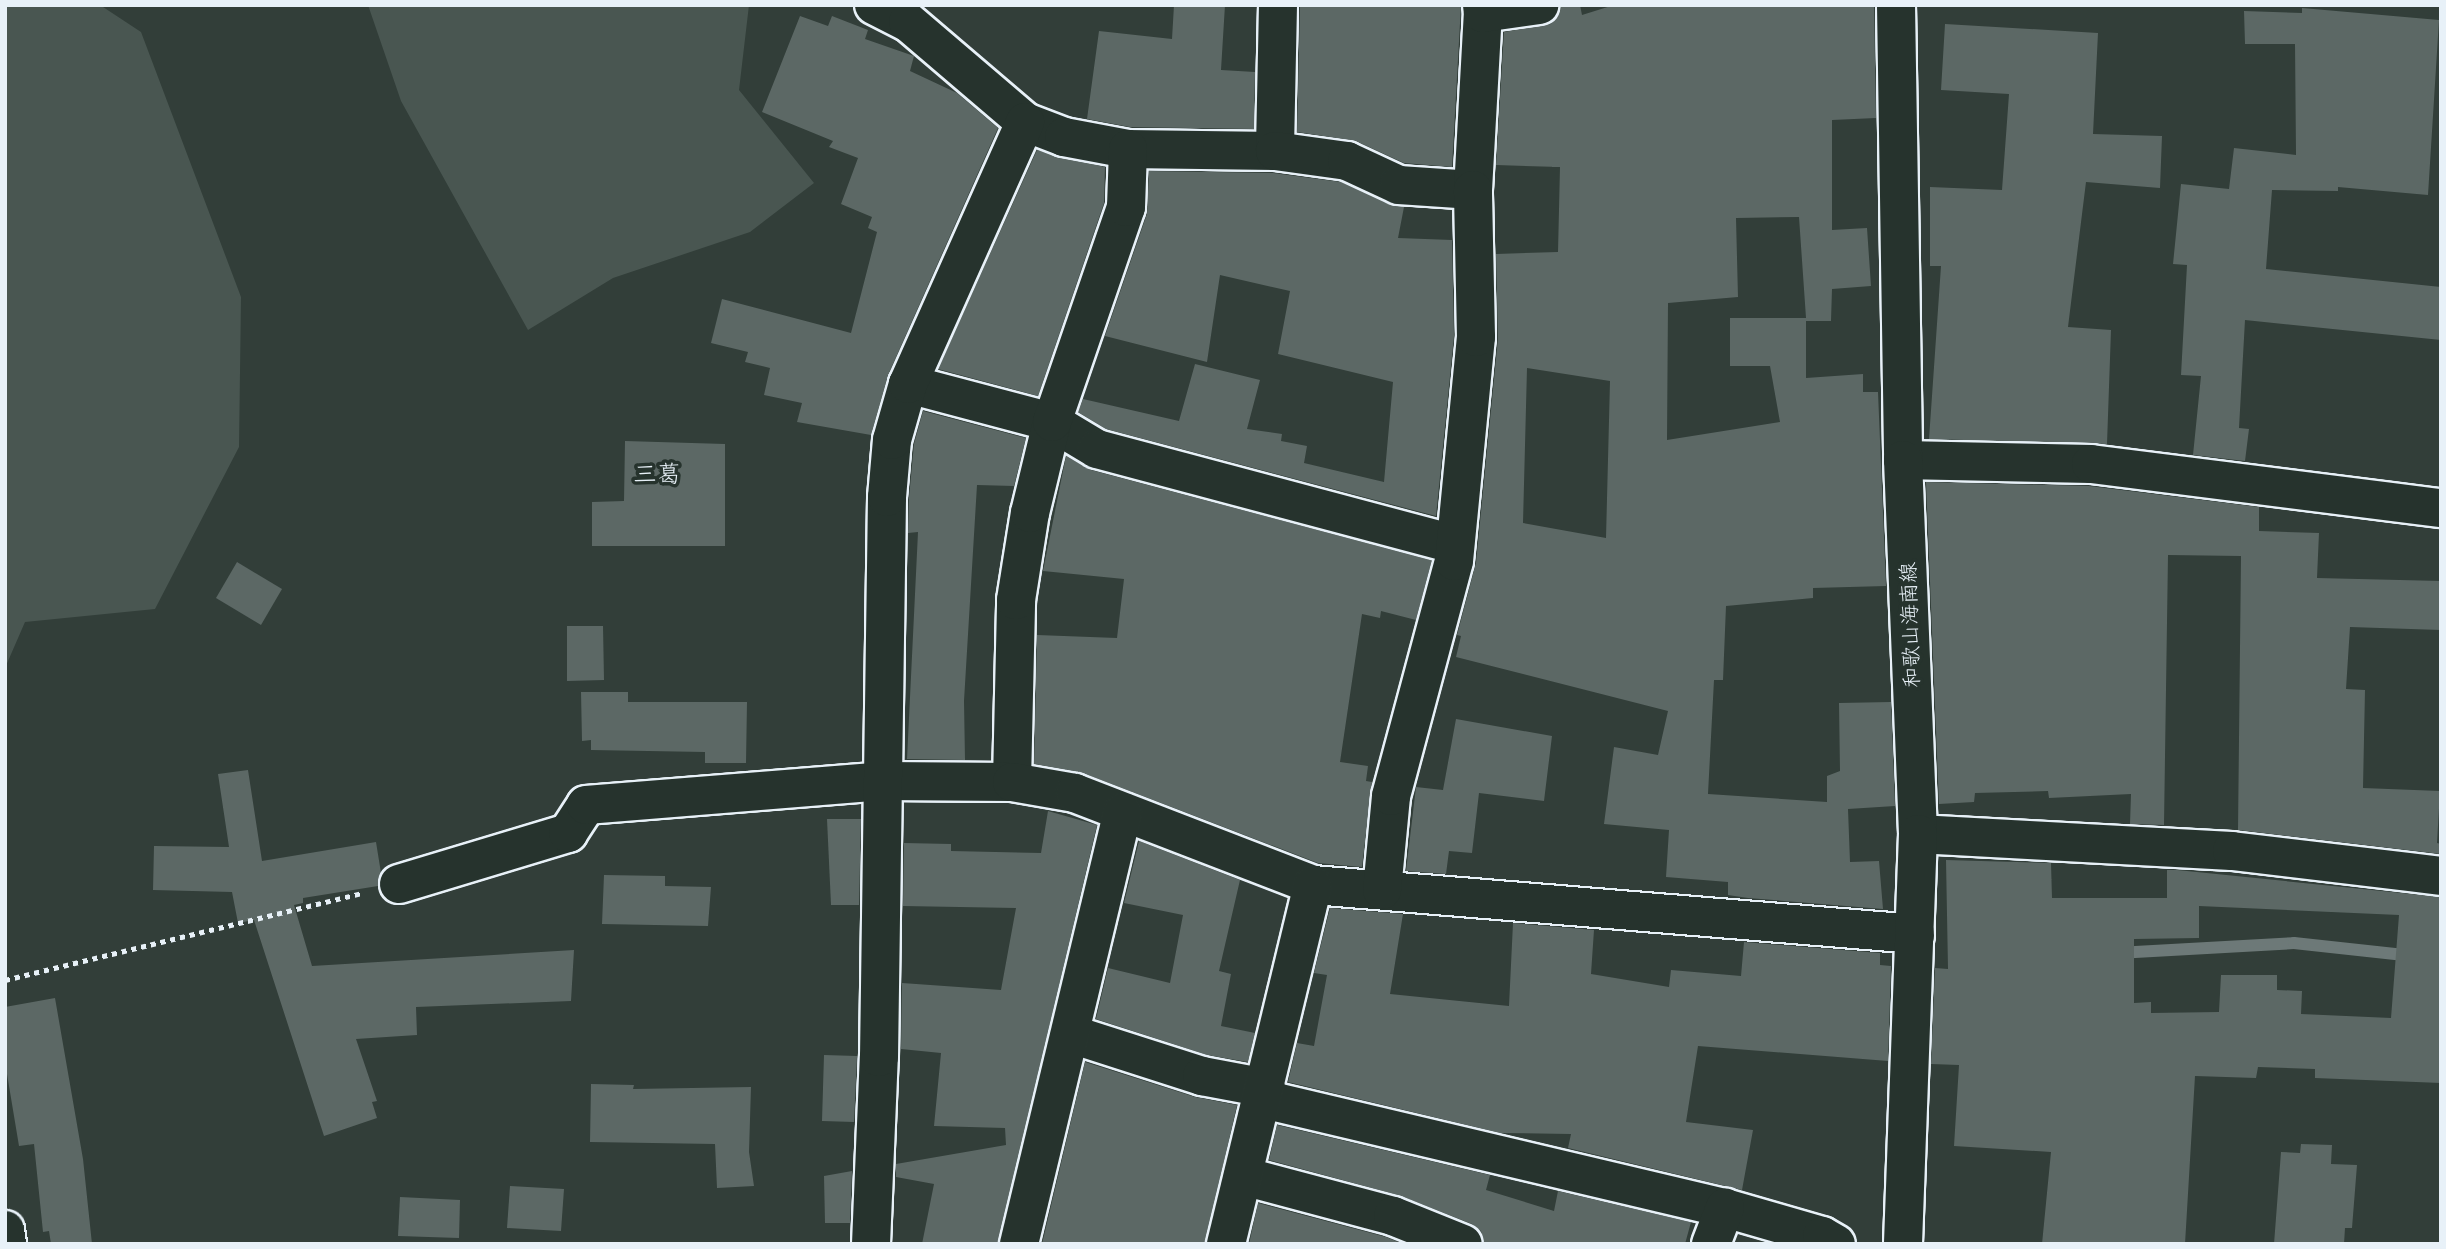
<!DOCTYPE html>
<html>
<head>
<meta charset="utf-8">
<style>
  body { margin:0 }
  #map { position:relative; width:2446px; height:1249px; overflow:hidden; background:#323e39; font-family:Delius,"Klee One",sans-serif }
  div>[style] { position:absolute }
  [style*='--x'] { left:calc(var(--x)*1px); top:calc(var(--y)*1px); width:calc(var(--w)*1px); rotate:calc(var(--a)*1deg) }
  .green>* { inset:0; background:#495651 }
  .stream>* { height:12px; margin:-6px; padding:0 6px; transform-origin:6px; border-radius:6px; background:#6d7978 }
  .building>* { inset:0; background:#5c6865 }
  .path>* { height:4.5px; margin-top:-2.25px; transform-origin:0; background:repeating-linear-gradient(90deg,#e8f1f8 0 5px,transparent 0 10px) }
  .roads { filter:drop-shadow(2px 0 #e8f1f8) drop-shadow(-2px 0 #e8f1f8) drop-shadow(0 2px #e8f1f8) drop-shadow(0 -2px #e8f1f8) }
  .minor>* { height:38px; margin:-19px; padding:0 19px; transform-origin:19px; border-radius:19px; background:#26332d }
  .major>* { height:38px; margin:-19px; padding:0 19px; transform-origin:19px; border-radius:19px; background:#26332d }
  span { translate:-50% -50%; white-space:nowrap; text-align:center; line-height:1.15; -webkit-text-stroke:7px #26332d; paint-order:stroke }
  .street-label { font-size:21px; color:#e8f1f8 }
  .quarter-label { font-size:24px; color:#e8f1f8 }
  .frame { position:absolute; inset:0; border:7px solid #e8f1f8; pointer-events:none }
</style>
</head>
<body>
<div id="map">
  <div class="green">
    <i style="clip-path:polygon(5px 5px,100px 5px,141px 32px,241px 297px,239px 447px,155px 609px,25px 622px,5px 668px)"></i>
    <i style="clip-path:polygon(368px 5px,749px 5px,739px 90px,814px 183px,750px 232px,613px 278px,528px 330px,401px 101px)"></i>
  </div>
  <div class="stream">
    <i style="--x:2117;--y:953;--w:177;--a:-3.2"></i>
    <i style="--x:2294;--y:943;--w:120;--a:6.2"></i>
  </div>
  <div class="building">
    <i style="clip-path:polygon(1174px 5px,1225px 5px,1221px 70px,1255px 72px,1254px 129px,1130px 127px,1087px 119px,1099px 31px,1172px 39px)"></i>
    <i style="clip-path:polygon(1300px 5px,1461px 5px,1452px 167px,1404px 163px,1356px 141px,1297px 132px)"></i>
    <i style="clip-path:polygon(evenodd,1575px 5px,1580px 5px,1582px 15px,1614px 5px,1874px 5px,1876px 118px,1832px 120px,1832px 230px,1867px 228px,1871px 286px,1832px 289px,1831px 321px,1806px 321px,1806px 378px,1863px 374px,1863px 392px,1878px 392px,1886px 586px,1813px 588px,1813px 598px,1726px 606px,1723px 680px,1714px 680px,1708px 794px,1827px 802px,1827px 776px,1840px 771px,1839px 703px,1891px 702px,1895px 806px,1848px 809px,1850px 862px,1879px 861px,1883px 909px,1748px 898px,1728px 895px,1728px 882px,1666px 877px,1669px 830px,1604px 824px,1614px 747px,1658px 755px,1668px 711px,1456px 657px,1461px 636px,1457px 635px,1476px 563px,1498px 339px,1496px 254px,1558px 252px,1560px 167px,1496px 165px,1504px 32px,1551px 24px,1560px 7px,1575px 5px,1799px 217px,1806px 318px,1730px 318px,1730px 366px,1770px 366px,1780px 422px,1667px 440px,1668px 303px,1738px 297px,1736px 218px,1799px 217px,1575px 5px,1527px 368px,1610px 381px,1606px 538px,1523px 523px,1527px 368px)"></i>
    <i style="clip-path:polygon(2302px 8px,2439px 20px,2428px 195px,2338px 187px,2338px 191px,2272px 190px,2266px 269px,2441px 287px,2441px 340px,2245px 320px,2239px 428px,2249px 429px,2245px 461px,2193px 455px,2201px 376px,2181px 375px,2187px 265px,2173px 264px,2181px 184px,2229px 189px,2234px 148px,2296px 155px,2295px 44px,2245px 44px,2244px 11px,2302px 13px)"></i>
    <i style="clip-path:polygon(800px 16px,828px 26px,832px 16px,868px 30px,865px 39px,914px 56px,910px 71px,957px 93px,998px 128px,888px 375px,871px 435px,797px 422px,802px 403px,764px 395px,770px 368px,745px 362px,748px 352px,711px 343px,722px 299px,851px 333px,877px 232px,868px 228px,872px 217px,841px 204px,858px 158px,829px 147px,833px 141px,762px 112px)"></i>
    <i style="clip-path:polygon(1945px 24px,2098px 33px,2093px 134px,2162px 136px,2160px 188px,2086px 182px,2068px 327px,2111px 330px,2107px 444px,1929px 439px,1941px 266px,1930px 266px,1930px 187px,2002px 190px,2009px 94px,1941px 90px)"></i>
    <i style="clip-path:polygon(1037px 150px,1105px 167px,1104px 203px,1038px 396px,938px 369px)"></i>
    <i style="clip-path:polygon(1149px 171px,1273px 173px,1341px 182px,1404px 207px,1398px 238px,1452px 240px,1454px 336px,1436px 516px,1106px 429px,1078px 412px,1083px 399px,1179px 421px,1195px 364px,1260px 380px,1247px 429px,1282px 434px,1281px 441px,1307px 446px,1304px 463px,1384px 482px,1393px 382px,1278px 354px,1290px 291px,1220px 275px,1207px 362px,1105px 336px,1147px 214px)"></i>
    <i style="clip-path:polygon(923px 411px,1026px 438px,1014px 486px,977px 485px,964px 701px,965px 760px,907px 759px,918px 532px,908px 533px,909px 498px,914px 444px)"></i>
    <i style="clip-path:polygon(625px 441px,725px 444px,725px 546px,592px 546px,592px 502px,624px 501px)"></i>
    <i style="clip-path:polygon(1066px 456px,1091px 470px,1432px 560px,1416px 620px,1381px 611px,1380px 618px,1362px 614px,1340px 762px,1368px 766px,1366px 781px,1372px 782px,1362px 867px,1318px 863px,1083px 773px,1034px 764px,1037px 635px,1117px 638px,1124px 579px,1043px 571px)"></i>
    <i style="clip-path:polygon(1926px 482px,2089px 486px,2259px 507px,2259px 531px,2319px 533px,2317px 578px,2441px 581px,2441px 630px,2350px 627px,2346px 689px,2365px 690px,2363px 788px,2440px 791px,2437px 843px,2441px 844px,2441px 854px,2238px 830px,2241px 556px,2168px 555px,2164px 825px,2130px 824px,2131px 794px,2049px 798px,2048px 791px,1975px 793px,1974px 802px,1939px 804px)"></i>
    <i style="clip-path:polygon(237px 562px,282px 589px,261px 625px,216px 598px)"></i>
    <i style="clip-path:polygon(567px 626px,603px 626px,604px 680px,567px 681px)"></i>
    <i style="clip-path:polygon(581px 692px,628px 692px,628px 702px,747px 702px,746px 763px,705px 763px,705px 752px,591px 750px,591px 740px,582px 741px)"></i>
    <i style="clip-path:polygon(1456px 719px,1552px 736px,1544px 801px,1479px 793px,1472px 853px,1449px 851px,1446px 874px,1406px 871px,1416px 787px,1443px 790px)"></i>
    <i style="clip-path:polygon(248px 770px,262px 861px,376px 842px,381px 873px,378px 886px,303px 898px,303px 903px,294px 905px,312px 966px,574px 950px,571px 1001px,416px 1007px,417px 1035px,356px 1039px,377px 1101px,372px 1102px,377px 1118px,324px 1136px,254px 920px,238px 923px,232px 892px,153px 890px,154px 846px,229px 847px,218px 774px)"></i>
    <i style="clip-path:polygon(1048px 811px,1097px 825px,998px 1244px,922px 1244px,934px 1184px,896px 1177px,896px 1164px,1006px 1145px,1005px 1128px,934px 1126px,941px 1053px,901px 1049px,902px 983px,1001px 990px,1016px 908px,903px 906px,904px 843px,951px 844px,951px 851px,1041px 853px)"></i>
    <i style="clip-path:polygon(827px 819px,861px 819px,859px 905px,831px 905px)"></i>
    <i style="clip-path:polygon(1139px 841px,1240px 880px,1219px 971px,1231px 974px,1221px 1026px,1255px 1033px,1248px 1062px,1207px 1055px,1096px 1019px,1108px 968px,1170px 983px,1183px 915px,1124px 903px)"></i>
    <i style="clip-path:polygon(evenodd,1946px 860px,2051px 863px,2052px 898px,2167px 898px,2167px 870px,2177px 870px,2441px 897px,2441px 1083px,2315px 1078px,2315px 1069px,2258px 1067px,2256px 1078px,2195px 1076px,2185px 1244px,2042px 1244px,2051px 1152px,1954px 1146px,1959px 1065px,1931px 1064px,1935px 968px,1948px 969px,1946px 860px,2199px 906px,2399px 915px,2391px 1018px,2301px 1014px,2302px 991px,2277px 990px,2277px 975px,2221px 975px,2219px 1012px,2151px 1013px,2151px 1002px,2134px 1003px,2134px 939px,2199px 938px,2199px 906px)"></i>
    <i style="clip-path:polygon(604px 875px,665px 876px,665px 886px,711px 887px,708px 926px,602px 924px)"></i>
    <i style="clip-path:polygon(1330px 908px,1403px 914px,1390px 994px,1509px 1006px,1513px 923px,1594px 930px,1591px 974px,1669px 987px,1671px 970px,1741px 976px,1744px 942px,1880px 953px,1880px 965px,1891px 966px,1888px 1061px,1698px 1046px,1686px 1122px,1753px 1130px,1742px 1190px,1568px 1148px,1571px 1134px,1500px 1133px,1288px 1082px,1297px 1043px,1314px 1046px,1327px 975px,1314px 973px)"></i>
    <i style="clip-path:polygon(55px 998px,83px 1159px,92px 1244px,51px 1244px,49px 1231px,43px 1232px,34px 1144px,19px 1146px,5px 1062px,5px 1007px)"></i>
    <i style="clip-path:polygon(824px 1055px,857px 1056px,854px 1122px,822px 1121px)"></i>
    <i style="clip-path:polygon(1085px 1062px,1195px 1097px,1237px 1105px,1205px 1244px,1042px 1244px)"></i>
    <i style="clip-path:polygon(591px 1084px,634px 1085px,633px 1089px,751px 1087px,749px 1152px,754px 1186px,717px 1188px,715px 1144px,590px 1142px)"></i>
    <i style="clip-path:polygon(1277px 1125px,1490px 1175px,1486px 1190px,1554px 1211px,1558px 1191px,1691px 1222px,1685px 1244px,1484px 1244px,1481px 1231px,1472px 1224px,1401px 1196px,1269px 1160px)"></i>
    <i style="clip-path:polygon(2301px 1144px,2332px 1145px,2331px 1164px,2357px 1165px,2352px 1228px,2345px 1228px,2344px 1244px,2274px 1244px,2281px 1152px,2300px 1153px)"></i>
    <i style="clip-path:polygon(852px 1171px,850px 1223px,825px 1223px,824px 1176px)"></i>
    <i style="clip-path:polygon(510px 1186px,564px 1189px,561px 1231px,507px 1228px)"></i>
    <i style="clip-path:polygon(400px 1197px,460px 1200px,459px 1238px,398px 1236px)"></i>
    <i style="clip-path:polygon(1258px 1203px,1386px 1237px,1403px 1244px,1249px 1244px)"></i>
  </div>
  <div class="path">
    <i style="--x:5;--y:980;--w:366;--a:-13.7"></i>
  </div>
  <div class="roads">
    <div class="minor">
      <i style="--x:874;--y:5;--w:38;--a:27"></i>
      <i style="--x:908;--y:22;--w:154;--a:40.5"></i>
      <i style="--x:1025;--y:122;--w:42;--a:21"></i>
      <i style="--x:1064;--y:137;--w:65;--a:10.6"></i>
      <i style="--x:1128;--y:149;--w:147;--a:0.8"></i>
      <i style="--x:1278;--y:5;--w:146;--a:91.2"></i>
      <i style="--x:1275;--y:151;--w:73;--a:7.9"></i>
      <i style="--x:1347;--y:161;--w:57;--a:24.8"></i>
      <i style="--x:1399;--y:185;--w:74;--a:3.9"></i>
      <i style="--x:1473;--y:190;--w:177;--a:-86.8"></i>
      <i style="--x:1482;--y:5;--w:8;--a:83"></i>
      <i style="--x:1483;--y:13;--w:57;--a:-8.1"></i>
      <i style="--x:908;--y:384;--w:149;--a:14.8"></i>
      <i style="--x:1052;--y:422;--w:52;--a:31"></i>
      <i style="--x:1097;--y:449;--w:370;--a:14.9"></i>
      <i style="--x:1903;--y:460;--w:188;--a:1.2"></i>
      <i style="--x:2091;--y:464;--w:353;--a:7.2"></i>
      <i style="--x:1012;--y:782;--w:182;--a:-88.7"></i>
      <i style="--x:1016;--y:600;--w:88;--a:-80.9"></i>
      <i style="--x:1030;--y:513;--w:94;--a:-76.4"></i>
      <i style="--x:1052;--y:422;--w:227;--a:-71"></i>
      <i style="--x:1126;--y:207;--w:58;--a:-88"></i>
      <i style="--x:1918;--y:834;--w:314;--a:3.1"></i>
      <i style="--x:2232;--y:851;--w:210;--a:6.8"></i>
      <i style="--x:399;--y:884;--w:177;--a:-16.8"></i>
      <i style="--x:568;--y:833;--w:33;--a:-57"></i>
      <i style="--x:586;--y:805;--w:298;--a:-4.6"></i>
      <i style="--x:883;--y:781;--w:129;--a:0.4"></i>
      <i style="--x:1012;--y:782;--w:64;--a:9.9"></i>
      <i style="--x:1075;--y:793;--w:255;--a:21.1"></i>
      <i style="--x:1313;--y:885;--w:604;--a:4.65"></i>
      <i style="--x:1382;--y:890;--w:94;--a:-84.5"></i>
      <i style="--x:1391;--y:796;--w:243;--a:-75"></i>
      <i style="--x:1454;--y:561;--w:225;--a:-84.4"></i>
      <i style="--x:1476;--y:337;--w:147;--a:-91.2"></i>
      <i style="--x:1071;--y:1034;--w:138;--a:17.8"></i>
      <i style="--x:1202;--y:1076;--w:65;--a:10.6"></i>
      <i style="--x:1263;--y:1099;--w:475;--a:13.3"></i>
      <i style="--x:1725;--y:1208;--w:101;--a:16.1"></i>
      <i style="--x:1822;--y:1236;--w:16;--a:30"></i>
      <i style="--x:1243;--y:1176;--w:155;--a:14.9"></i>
      <i style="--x:1393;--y:1216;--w:75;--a:21.8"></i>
      <i style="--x:5;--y:1230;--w:14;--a:82"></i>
      <i style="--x:871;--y:1244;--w:187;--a:-87.6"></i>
      <i style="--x:879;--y:1057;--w:560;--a:-89.18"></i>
      <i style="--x:887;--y:497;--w:57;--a:-85"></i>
      <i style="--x:892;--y:440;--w:58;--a:-74.1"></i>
      <i style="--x:908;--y:384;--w:287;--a:-65.9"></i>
      <i style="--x:1019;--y:1244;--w:444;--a:-76.5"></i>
      <i style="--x:1226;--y:1244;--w:369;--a:-76.4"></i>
      <i style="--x:1711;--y:1244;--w:39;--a:-69"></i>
    </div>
    <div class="major">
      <i style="--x:1896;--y:5;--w:455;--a:89.1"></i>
      <i style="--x:1903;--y:460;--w:374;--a:87.7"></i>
      <i style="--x:1918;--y:834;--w:410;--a:92.1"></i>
    </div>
  </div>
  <div class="street-label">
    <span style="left:1910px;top:625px;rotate:-92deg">和歌山海南線</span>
  </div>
  <div class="quarter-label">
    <span style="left:657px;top:474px">三葛</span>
  </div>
  <div class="frame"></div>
</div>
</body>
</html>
